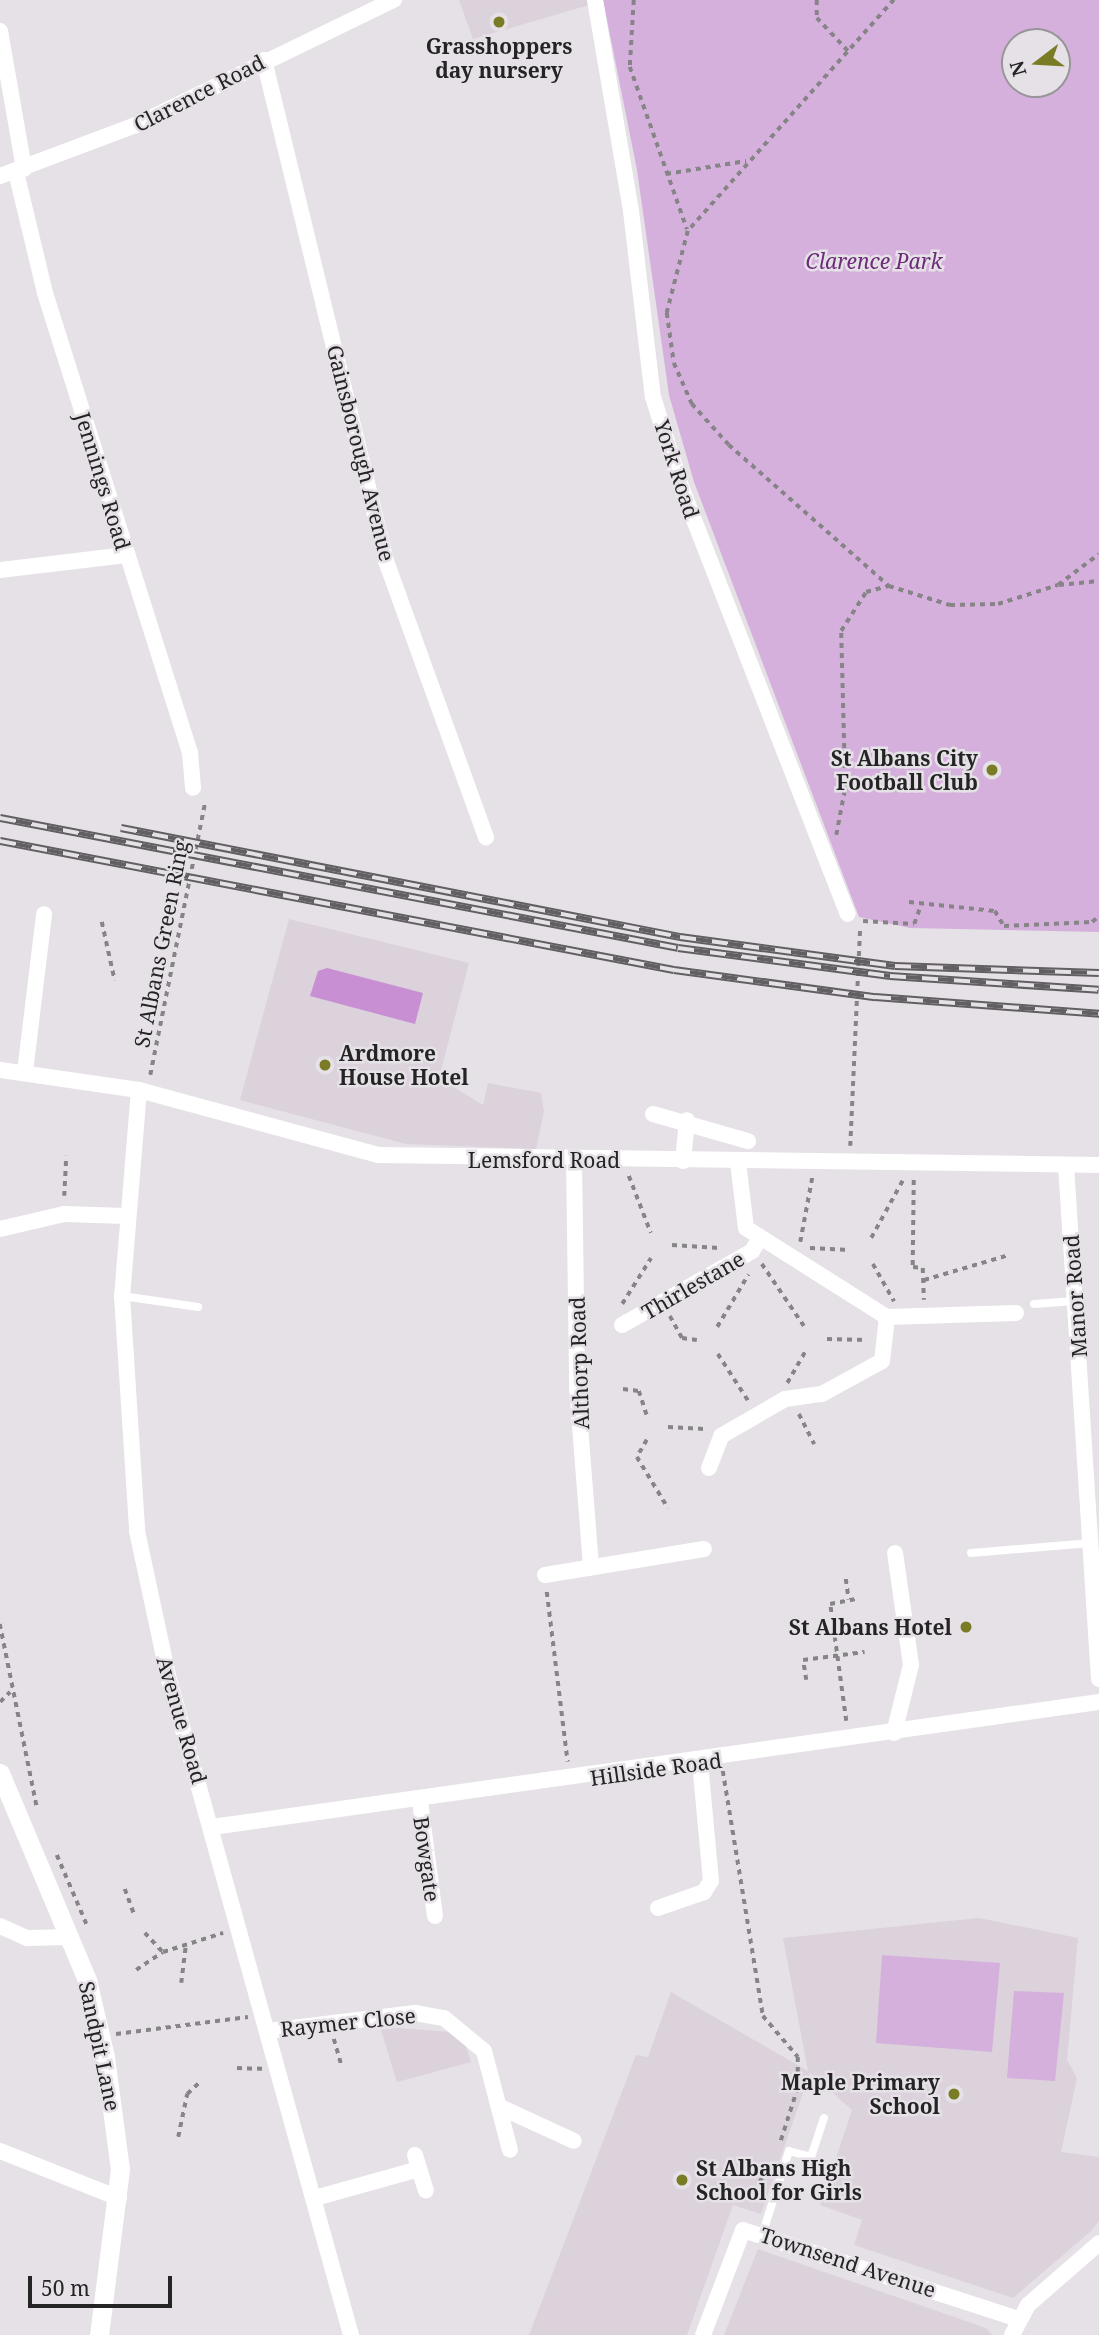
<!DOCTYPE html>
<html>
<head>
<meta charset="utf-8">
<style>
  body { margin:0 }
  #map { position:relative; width:1099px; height:2335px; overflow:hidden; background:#e5e1e6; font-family:"Noto Serif",serif }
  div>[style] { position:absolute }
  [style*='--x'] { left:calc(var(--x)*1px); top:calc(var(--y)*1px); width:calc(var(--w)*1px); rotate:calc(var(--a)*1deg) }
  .built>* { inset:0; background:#dbd2dc }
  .green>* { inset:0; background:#d5b0dc }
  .forest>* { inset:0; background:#c890d2 }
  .path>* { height:3.5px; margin-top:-1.75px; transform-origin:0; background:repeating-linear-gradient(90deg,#868487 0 5px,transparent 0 10px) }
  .service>* { height:8px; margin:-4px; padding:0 4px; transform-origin:4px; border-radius:4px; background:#fff }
  .minor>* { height:16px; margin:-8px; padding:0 8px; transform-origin:8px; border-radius:8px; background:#fff }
  .tertiary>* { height:19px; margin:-9.5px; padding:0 9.5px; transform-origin:9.5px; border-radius:9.5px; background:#fff }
  .rail>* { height:8px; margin-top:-4px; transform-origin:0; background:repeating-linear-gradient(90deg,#e5e1e6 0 16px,#615f61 0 32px); box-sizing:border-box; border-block:2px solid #615f61 }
  .dots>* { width:19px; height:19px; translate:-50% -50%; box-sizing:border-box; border:4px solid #e5e1e6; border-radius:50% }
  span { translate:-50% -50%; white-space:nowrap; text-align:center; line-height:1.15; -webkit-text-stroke:5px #e5e1e6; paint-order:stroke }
  .poi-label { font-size:21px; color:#252425; font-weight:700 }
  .right { translate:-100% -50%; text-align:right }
  .left { translate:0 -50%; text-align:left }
  .street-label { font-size:21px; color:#252425 }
  .park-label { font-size:21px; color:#6d2b7a; font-style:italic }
  .north { position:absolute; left:1001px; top:28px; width:70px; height:70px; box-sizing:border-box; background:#e5e1e6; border:2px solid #989599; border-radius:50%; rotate:253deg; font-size:19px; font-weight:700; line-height:28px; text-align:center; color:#252425 }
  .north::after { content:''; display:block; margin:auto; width:24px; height:32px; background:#7a7c25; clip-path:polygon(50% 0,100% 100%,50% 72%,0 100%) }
  .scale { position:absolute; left:28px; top:2276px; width:144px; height:32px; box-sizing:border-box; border:4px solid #252425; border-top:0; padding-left:9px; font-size:21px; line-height:24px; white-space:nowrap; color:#252425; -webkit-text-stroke:5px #e5e1e6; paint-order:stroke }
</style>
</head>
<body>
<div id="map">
  <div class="built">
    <i style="clip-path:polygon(459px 0,588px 0,589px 5px,473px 39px)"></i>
    <i style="clip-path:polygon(289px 919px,469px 963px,439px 1078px,483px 1105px,488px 1083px,541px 1093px,544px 1111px,536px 1149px,406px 1144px,240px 1100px)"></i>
    <i style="clip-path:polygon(979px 1918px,1078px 1938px,1067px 2060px,1077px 2078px,1061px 2152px,1099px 2157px,1099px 2221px,1091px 2231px,1013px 2298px,854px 2245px,862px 2220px,820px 2205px,852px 2110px,810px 2073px,761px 2214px,733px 2205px,687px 2335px,529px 2335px,636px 2055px,648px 2057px,671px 1992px,808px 2071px,783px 1938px)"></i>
    <i style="clip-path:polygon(398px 2028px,450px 2032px,465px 2044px,471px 2062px,397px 2082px,381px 2030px)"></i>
    <i style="clip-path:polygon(758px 2249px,986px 2328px,992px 2335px,724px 2335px)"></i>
  </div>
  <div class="green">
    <i style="clip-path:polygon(evenodd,603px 0,1099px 0,1099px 932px,910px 928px,859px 917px,694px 482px,669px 395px,637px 170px,603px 0,1015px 42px,1057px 42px,1057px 84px,1015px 84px,1015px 42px)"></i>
    <i style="clip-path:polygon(882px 1955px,1000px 1963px,992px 2052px,876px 2043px)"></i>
    <i style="clip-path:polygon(1014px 1991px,1064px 1993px,1055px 2081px,1007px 2078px)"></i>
  </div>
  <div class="forest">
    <i style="clip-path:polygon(327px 968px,423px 993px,415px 1024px,310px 996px,318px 971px)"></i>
  </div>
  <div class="path">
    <i style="--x:634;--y:0;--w:67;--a:93.4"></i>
    <i style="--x:630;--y:67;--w:172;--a:70.6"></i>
    <i style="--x:817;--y:0;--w:18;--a:90"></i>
    <i style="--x:817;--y:18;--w:47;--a:46.7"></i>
    <i style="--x:894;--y:0;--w:310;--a:131.7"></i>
    <i style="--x:688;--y:231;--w:85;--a:104.4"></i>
    <i style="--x:667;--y:313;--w:50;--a:82"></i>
    <i style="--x:674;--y:363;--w:45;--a:66.3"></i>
    <i style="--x:692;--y:404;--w:55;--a:47.9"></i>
    <i style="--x:729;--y:445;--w:213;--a:41.4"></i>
    <i style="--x:889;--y:586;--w:64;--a:17.3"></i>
    <i style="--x:950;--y:605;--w:48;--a:-1.2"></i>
    <i style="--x:998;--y:604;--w:63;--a:-17.6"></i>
    <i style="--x:1058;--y:585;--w:51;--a:-37.1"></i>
    <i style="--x:666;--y:174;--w:81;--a:-9.2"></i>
    <i style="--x:1059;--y:585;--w:40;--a:-5.7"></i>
    <i style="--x:836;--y:835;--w:48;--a:-79.2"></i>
    <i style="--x:845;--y:788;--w:157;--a:-91.5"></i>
    <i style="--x:841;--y:631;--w:46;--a:-57.3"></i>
    <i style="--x:866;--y:592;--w:24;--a:-15"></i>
    <i style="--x:909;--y:902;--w:86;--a:6"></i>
    <i style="--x:995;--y:911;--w:17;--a:59"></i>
    <i style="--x:1004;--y:926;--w:88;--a:-2.6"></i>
    <i style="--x:1092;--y:922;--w:9;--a:-41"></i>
    <i style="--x:863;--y:921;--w:51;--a:3.4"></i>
    <i style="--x:914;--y:924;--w:20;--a:-70"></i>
    <i style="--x:102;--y:922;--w:60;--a:77.6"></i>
    <i style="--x:150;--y:1075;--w:279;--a:-78.6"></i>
    <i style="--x:850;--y:1146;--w:219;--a:-87.4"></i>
    <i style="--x:629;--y:1176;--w:61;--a:68.9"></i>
    <i style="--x:914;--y:1180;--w:87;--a:90.7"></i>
    <i style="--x:913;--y:1267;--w:10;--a:6"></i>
    <i style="--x:923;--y:1268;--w:32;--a:88"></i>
    <i style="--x:64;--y:1196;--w:40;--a:-87.1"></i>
    <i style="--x:871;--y:1238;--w:68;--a:-61.2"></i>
    <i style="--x:800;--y:1242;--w:65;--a:-79.4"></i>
    <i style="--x:672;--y:1245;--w:47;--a:3.7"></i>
    <i style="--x:810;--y:1248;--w:40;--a:2.9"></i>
    <i style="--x:762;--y:1264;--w:75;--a:55.9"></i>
    <i style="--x:873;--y:1264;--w:43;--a:60.4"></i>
    <i style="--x:924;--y:1280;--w:89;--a:-16.4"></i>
    <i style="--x:622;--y:1304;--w:54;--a:-57.8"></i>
    <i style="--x:670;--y:1316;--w:25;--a:61"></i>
    <i style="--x:682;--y:1338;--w:15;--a:8"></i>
    <i style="--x:717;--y:1327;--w:61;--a:-59.2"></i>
    <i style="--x:827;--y:1339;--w:40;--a:1.4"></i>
    <i style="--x:718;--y:1354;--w:57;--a:57.1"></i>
    <i style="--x:787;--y:1383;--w:36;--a:-60"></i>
    <i style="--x:623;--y:1389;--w:16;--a:7"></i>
    <i style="--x:639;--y:1391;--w:25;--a:72"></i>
    <i style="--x:799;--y:1414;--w:34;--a:63"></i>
    <i style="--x:668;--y:1427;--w:37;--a:3"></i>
    <i style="--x:647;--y:1440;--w:20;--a:120"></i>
    <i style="--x:637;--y:1457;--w:60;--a:58.7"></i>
    <i style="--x:846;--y:1579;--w:21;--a:82"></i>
    <i style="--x:547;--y:1592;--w:171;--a:83"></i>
    <i style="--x:0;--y:1624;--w:188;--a:78.6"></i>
    <i style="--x:806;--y:1680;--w:20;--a:-99"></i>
    <i style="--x:803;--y:1660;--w:62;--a:-7.5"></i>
    <i style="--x:0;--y:1702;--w:14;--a:-45"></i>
    <i style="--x:846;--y:1721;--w:118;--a:-97.8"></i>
    <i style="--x:830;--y:1604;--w:26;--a:-11"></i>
    <i style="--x:723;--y:1771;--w:248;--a:80.7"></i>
    <i style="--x:763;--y:2016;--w:54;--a:49.5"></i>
    <i style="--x:798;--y:2057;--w:31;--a:90"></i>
    <i style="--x:798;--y:2088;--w:56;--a:107.8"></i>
    <i style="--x:57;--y:1855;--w:76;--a:66.8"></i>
    <i style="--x:125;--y:1889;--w:27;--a:70"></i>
    <i style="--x:145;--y:1933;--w:25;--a:47"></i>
    <i style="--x:136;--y:1970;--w:32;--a:-34"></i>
    <i style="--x:163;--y:1952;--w:63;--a:-17.6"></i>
    <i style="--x:181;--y:1983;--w:38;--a:-83"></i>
    <i style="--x:116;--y:2034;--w:133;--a:-7.3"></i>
    <i style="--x:334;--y:2039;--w:26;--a:74"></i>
    <i style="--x:237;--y:2068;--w:25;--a:2"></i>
    <i style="--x:178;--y:2137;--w:44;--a:-78.2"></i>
    <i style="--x:187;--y:2094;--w:18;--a:-43"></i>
    <i style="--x:759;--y:2182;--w:15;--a:-53"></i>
  </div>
  <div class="service">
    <i style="--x:122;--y:1296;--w:77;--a:8.2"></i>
    <i style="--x:1034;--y:1304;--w:42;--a:-4.1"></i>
    <i style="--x:971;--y:1553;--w:120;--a:-4.8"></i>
    <i style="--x:763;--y:2232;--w:85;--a:-72.2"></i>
    <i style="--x:789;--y:2151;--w:23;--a:15"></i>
    <i style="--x:811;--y:2157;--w:41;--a:-71.6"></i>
  </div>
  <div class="minor">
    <i style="--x:595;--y:0;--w:214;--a:80.3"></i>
    <i style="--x:631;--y:211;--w:187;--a:83.3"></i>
    <i style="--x:653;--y:397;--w:96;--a:72.5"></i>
    <i style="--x:682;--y:489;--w:456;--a:68.7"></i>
    <i style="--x:0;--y:31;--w:140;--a:80.1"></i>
    <i style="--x:264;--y:60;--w:516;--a:76.31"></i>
    <i style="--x:386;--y:561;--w:294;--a:70.1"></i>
    <i style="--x:16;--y:172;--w:124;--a:76.5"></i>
    <i style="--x:45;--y:293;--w:482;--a:72.5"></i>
    <i style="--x:190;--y:753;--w:35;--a:85"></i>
    <i style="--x:0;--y:176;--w:145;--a:-20.6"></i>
    <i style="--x:136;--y:125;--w:287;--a:-25.9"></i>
    <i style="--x:0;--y:570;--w:127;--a:-6.8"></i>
    <i style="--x:0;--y:1070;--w:140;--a:8.2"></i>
    <i style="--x:139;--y:1090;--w:248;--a:15.2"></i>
    <i style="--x:378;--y:1155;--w:721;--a:0.79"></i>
    <i style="--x:25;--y:1072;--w:159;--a:-83.1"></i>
    <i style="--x:139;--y:1090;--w:207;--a:94.7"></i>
    <i style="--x:122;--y:1296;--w:235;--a:86.3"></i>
    <i style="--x:137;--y:1531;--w:148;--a:77.9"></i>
    <i style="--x:168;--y:1676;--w:684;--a:74.48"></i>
    <i style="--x:653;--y:1114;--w:99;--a:15.9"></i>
    <i style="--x:574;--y:1159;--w:229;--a:89.2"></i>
    <i style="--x:577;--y:1388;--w:180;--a:85.5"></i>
    <i style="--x:683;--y:1161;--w:41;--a:-84.4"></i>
    <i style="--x:738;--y:1162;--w:66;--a:83.1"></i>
    <i style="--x:746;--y:1228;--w:167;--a:32.3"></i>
    <i style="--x:887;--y:1317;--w:129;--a:-1.8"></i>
    <i style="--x:1066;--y:1165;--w:515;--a:86.33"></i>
    <i style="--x:0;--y:1229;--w:66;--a:-13.2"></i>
    <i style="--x:64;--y:1214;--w:61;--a:1.9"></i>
    <i style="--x:622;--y:1325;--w:150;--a:-29.6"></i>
    <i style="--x:752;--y:1251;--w:13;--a:-58"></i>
    <i style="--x:709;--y:1468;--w:34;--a:-69"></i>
    <i style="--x:721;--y:1436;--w:74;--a:-30"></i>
    <i style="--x:785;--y:1399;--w:37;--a:-8"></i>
    <i style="--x:822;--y:1394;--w:68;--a:-28.8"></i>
    <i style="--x:882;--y:1361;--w:44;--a:-83.5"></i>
    <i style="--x:545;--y:1575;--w:161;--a:-9.3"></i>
    <i style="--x:894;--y:1733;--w:70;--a:-76"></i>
    <i style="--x:911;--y:1665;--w:113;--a:-98.1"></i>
    <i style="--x:420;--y:1801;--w:116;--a:82.6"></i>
    <i style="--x:212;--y:1827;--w:896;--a:-8.02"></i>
    <i style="--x:658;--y:1908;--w:49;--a:-19.2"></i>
    <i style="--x:704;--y:1892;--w:13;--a:-58"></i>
    <i style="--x:711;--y:1881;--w:120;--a:-95.3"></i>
    <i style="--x:0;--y:1926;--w:30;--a:24"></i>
    <i style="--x:27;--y:1938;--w:42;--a:-1.4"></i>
    <i style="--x:268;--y:2031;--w:148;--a:-7"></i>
    <i style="--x:415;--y:2013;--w:29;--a:10"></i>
    <i style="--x:444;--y:2018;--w:52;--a:39.5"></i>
    <i style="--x:484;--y:2051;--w:102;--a:75.3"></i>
    <i style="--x:500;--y:2107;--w:81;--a:24.7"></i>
    <i style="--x:0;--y:2151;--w:128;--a:21.6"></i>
    <i style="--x:415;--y:2155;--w:37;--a:73"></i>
    <i style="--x:315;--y:2198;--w:108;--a:-15.6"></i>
    <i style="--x:703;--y:2335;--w:112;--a:-69.1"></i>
    <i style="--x:743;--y:2230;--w:290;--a:17.9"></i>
    <i style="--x:1012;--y:2335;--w:34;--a:-62"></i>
    <i style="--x:1028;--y:2305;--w:94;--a:-41.1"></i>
  </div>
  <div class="tertiary">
    <i style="--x:0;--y:1773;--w:225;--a:67.2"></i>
    <i style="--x:87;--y:1980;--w:79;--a:76.8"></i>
    <i style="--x:105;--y:2057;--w:113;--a:82.4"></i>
    <i style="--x:120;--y:2169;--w:167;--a:97.2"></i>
  </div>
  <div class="rail">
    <i style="--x:0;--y:818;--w:690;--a:10.85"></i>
    <i style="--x:678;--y:948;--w:214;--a:7.5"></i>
    <i style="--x:890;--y:976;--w:209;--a:3.8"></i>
    <i style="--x:121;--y:828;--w:570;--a:11.03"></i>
    <i style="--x:680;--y:937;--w:217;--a:7.7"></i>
    <i style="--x:895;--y:966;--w:204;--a:2"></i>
    <i style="--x:0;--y:841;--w:686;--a:10.84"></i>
    <i style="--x:674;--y:970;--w:203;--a:7.7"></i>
    <i style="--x:875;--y:997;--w:225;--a:4.3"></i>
  </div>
  <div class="dots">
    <i style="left:499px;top:22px;background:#7a7c25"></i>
    <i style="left:992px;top:770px;background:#7a7c25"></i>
    <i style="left:325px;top:1065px;background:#7a7c25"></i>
    <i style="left:966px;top:1627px;background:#7a7c25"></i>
    <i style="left:954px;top:2094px;background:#7a7c25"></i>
    <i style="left:682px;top:2180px;background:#7a7c25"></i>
  </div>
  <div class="poi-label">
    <span style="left:499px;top:58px">Grasshoppers<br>day nursery</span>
    <span class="right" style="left:978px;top:770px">St Albans City<br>Football Club</span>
    <span class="left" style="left:339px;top:1065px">Ardmore<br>House Hotel</span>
    <span class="right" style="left:952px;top:1627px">St Albans Hotel</span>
    <span class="right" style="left:940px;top:2094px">Maple Primary<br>School</span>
    <span class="left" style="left:696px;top:2180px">St Albans High<br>School for Girls</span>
  </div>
  <div class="street-label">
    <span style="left:199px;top:93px;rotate:-27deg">Clarence Road</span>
    <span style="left:361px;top:453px;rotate:76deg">Gainsborough Avenue</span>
    <span style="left:677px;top:469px;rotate:72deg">York Road</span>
    <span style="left:103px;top:481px;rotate:73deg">Jennings Road</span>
    <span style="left:161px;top:944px;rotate:-79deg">St Albans Green Ring</span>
    <span style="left:544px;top:1160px">Lemsford Road</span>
    <span style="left:693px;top:1285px;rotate:-30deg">Thirlestane</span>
    <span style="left:1075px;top:1296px;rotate:-94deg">Manor Road</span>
    <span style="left:579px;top:1363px;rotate:-92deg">Althorp Road</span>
    <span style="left:182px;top:1720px;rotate:74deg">Avenue Road</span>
    <span style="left:656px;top:1769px;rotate:-8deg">Hillside Road</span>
    <span style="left:427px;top:1859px;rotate:82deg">Bowgate</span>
    <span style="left:348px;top:2022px;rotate:-6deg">Raymer Close</span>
    <span style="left:100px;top:2046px;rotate:78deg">Sandpit Lane</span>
    <span style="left:848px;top:2262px;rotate:18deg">Townsend Avenue</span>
  </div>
  <div class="park-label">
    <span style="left:874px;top:261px">Clarence Park</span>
  </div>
  <div class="north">N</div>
  <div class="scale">50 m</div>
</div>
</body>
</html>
